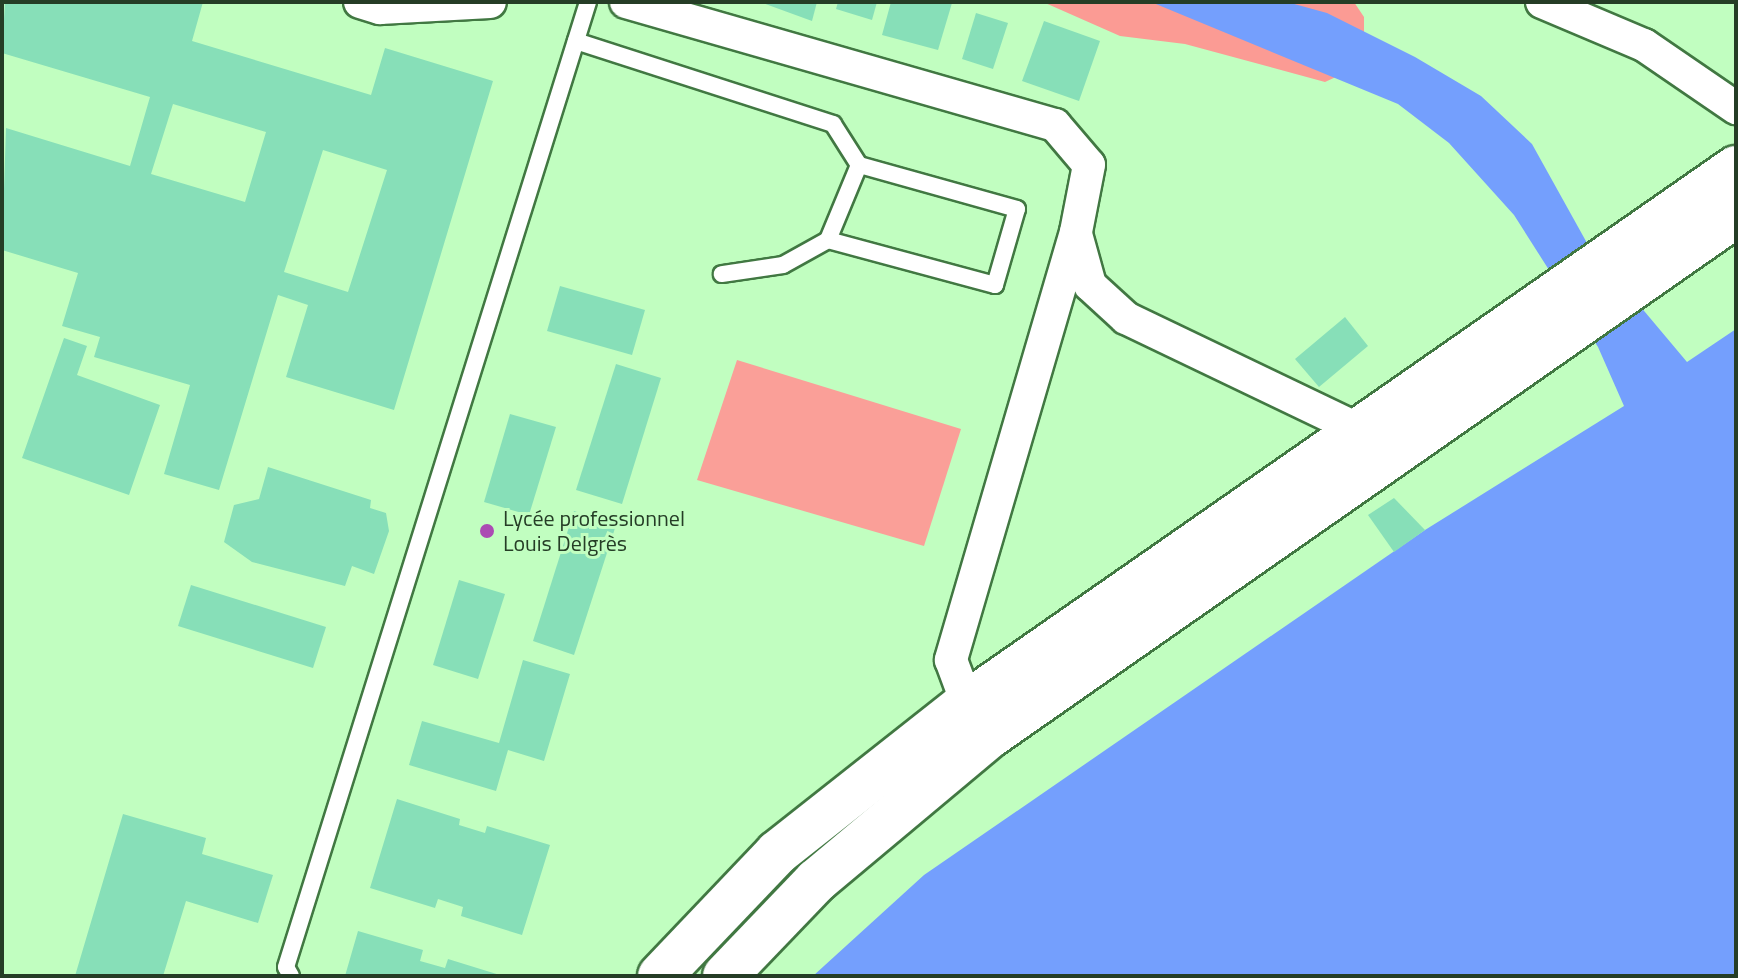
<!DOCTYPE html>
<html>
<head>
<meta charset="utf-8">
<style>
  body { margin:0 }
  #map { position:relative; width:1738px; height:978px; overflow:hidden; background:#c1fec0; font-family:"Titillium Web",sans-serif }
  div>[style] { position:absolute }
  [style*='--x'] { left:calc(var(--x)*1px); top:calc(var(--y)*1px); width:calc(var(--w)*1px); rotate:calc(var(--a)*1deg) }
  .green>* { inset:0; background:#fa9f98 }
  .forest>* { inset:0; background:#fb9b94 }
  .water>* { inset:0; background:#749ffd }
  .building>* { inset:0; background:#87dfb8 }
  .roads { filter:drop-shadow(2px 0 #417842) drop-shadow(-2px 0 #417842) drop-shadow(0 2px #417842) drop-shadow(0 -2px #417842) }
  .service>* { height:16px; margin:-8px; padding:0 8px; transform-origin:8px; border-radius:8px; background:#fff }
  .minor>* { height:32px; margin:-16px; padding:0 16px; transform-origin:16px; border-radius:16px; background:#fff }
  .primary>* { height:44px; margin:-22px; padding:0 22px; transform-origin:22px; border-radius:22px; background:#fff }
  .dots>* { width:22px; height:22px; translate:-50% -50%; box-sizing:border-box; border:4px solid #c1fec0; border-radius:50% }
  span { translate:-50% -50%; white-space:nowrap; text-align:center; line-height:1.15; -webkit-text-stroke:6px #c1fec0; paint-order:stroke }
  .poi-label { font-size:22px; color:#253d26 }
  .left { translate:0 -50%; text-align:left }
  .frame { position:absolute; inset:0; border:4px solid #253d26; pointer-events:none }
</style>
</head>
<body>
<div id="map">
  <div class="green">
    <i style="clip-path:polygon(737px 360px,961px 429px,924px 546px,697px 480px)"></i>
  </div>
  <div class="forest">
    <i style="clip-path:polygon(1043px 2px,1354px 2px,1364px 17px,1364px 64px,1325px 82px,1185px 44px,1120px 36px)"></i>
  </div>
  <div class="water">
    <i style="clip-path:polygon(1151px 2px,1287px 2px,1327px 13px,1415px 57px,1481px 96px,1532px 144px,1587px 243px,1687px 362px,1736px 329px,1736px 976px,813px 976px,924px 875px,1425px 530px,1624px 406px,1598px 347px,1514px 215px,1449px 143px,1398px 104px)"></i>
  </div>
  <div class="building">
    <i style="clip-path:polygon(evenodd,5px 2px,203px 2px,192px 41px,371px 95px,385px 48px,493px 81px,394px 410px,286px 377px,308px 305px,278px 295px,219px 490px,164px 474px,190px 385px,94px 357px,100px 337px,62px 326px,78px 273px,2px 250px,6px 128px,130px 166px,150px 97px,2px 53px,5px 2px,173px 104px,266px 132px,245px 202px,151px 174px,173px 104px,5px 2px,323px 150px,387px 170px,348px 292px,284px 272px,323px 150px)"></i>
    <i style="clip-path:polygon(760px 2px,817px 2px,812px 21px)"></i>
    <i style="clip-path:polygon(838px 2px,877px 2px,872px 20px,836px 9px)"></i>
    <i style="clip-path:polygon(891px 2px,952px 3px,938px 50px,882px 35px)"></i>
    <i style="clip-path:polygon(976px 13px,1008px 23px,993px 69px,962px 59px)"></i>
    <i style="clip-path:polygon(1044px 21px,1100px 41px,1079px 101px,1022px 81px)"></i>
    <i style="clip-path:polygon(560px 286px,645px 310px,632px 355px,547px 331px)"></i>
    <i style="clip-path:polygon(1345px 317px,1368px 346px,1319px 387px,1295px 359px)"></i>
    <i style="clip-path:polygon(64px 338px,87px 346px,77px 375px,160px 405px,129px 495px,22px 458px)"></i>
    <i style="clip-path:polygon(616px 364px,661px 378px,622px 504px,576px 490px)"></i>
    <i style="clip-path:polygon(510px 414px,556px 427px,529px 515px,484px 502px)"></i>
    <i style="clip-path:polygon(268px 467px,371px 500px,370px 508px,386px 513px,389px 531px,374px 574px,352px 566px,345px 586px,252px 562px,224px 542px,234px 505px,259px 499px)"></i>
    <i style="clip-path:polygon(1394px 498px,1425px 530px,1394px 552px,1368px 515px)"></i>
    <i style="clip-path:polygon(574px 511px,616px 525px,574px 655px,533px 641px)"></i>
    <i style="clip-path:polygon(459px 580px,505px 594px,478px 679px,433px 665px)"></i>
    <i style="clip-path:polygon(191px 585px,326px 627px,313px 668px,178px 626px)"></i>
    <i style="clip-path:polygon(523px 660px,570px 674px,544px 761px,508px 750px,496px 791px,409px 765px,422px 721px,499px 743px)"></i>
    <i style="clip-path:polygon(397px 799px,460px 819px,459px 825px,485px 833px,487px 826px,550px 845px,522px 935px,461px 916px,463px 907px,438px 899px,435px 908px,370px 888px)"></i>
    <i style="clip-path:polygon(123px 814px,206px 838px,202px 854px,273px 875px,258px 923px,186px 901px,163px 976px,75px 976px)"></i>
    <i style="clip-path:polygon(358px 931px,423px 950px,420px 961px,445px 968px,448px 959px,503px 976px,345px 976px)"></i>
  </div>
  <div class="roads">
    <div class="service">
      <i style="--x:576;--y:41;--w:270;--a:17.9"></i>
      <i style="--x:833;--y:124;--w:49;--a:57.6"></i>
      <i style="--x:859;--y:165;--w:81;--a:112.5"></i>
      <i style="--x:828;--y:240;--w:51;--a:150.9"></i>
      <i style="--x:783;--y:265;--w:62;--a:171.6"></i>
      <i style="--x:828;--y:240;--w:173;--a:15.1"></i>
      <i style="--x:995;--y:285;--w:79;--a:-73.9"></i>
      <i style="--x:1017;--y:209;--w:164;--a:-164.4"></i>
      <i style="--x:291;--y:976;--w:10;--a:-119"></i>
      <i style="--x:286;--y:967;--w:1011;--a:-72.62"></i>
    </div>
    <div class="minor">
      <i style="--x:360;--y:2;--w:21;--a:17"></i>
      <i style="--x:380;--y:8;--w:110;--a:-3.1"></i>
      <i style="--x:626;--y:2;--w:446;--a:16"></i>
      <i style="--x:1055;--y:125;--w:52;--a:49.6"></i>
      <i style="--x:1089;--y:165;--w:68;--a:101"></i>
      <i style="--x:1076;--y:232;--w:446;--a:106.3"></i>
      <i style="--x:951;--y:660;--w:46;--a:69.6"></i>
      <i style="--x:1542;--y:2;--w:111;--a:22.9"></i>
      <i style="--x:1644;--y:45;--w:112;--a:34.4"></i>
      <i style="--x:1076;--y:234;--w:53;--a:74.6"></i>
      <i style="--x:1090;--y:285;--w:49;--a:42.5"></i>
      <i style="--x:1126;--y:318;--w:259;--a:25.6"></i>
    </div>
    <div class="primary">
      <i style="--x:660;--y:976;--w:170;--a:-46.4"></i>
      <i style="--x:777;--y:853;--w:242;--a:-38.3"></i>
      <i style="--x:967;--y:703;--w:937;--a:-34.83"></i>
      <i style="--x:725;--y:976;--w:132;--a:-46.2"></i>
      <i style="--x:816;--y:881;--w:224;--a:-39.9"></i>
      <i style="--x:988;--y:737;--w:912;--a:-34.91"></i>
    </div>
  </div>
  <div class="dots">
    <i style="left:487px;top:531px;background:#ab4bb3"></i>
  </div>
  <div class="poi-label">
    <span class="left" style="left:503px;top:531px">Lycée professionnel<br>Louis Delgrès</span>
  </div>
  <div class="frame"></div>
</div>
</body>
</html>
